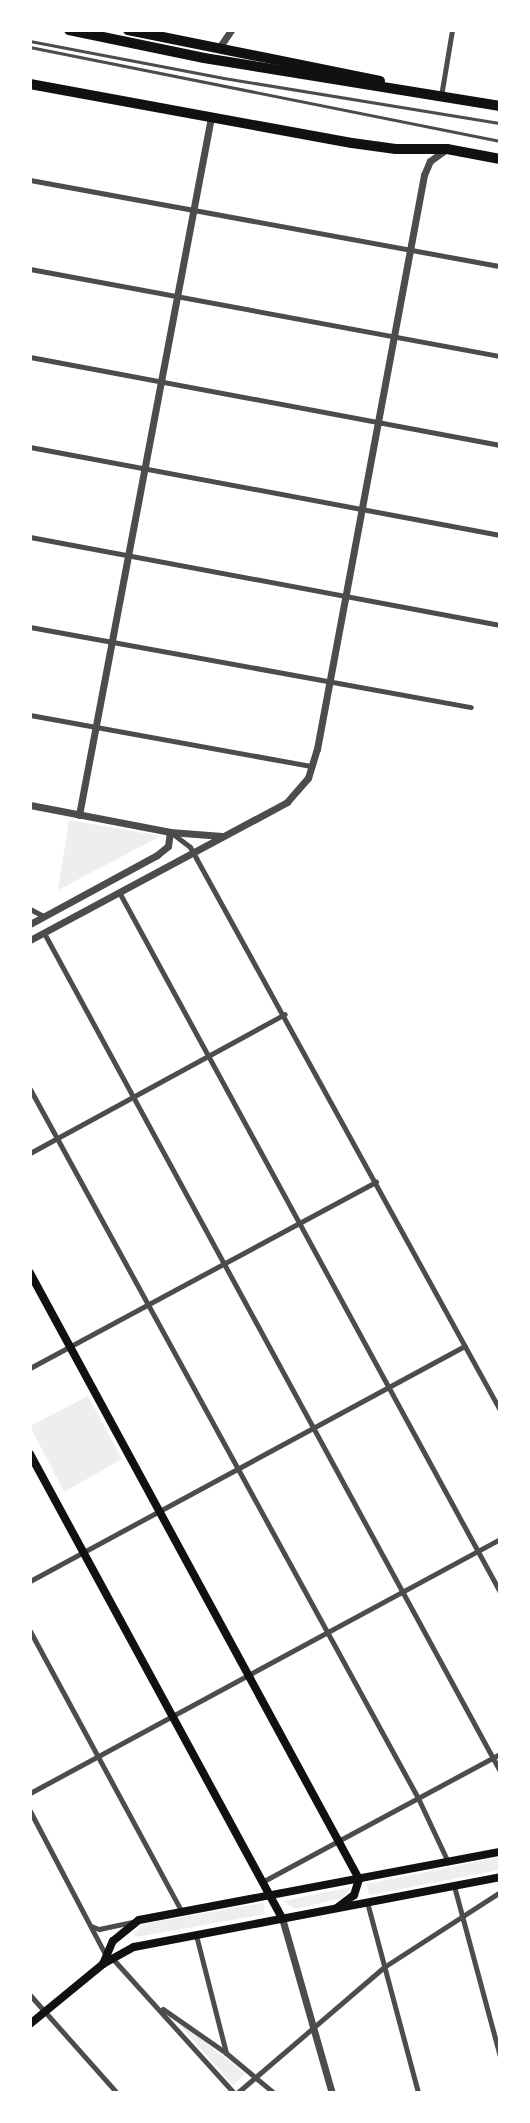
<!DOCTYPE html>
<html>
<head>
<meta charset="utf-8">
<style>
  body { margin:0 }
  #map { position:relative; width:530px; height:2123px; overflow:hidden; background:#fff; font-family:Quicksand,sans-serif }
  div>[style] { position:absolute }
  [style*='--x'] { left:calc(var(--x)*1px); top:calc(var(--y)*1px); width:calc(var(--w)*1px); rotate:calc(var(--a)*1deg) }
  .green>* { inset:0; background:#eee }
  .service>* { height:2.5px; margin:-1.25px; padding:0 1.25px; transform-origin:1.25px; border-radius:1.25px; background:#4c4c4c }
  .minor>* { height:5px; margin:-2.5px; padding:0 2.5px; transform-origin:2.5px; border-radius:2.5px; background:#4c4c4c }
  .tertiary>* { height:7px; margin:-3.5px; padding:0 3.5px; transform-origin:3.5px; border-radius:3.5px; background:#4c4c4c }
  .secondary>* { height:8px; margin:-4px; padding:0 4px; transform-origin:4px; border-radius:4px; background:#111 }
  .trunk>* { height:10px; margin:-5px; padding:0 5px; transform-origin:5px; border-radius:5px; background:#111 }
  span { translate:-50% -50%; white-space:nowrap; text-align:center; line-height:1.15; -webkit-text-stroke:6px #fff; paint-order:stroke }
  .frame { position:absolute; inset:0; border:32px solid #fff; pointer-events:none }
</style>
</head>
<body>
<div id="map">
  <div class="green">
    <i style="clip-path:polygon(69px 820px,161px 836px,58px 890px)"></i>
    <i style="clip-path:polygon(88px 1396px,122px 1459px,64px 1492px,30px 1426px)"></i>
    <i style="clip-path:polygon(500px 1857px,500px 1870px,369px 1895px,367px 1884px)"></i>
    <i style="clip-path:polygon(351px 1887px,342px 1898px,295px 1909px,283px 1901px)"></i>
    <i style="clip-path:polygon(263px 1903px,265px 1914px,137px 1937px,133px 1933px,143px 1924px)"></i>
    <i style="clip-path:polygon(170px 2014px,245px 2074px,233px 2085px)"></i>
  </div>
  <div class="service">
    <i style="--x:30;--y:41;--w:197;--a:10.8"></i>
    <i style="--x:224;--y:78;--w:280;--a:9.3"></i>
    <i style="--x:30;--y:47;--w:479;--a:11.3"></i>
  </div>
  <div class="minor">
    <i style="--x:441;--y:96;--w:67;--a:-80.5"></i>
    <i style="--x:30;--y:180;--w:478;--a:10.4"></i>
    <i style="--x:30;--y:269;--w:478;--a:10.5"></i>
    <i style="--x:30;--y:357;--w:478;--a:10.6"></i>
    <i style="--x:30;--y:447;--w:478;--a:10.6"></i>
    <i style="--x:30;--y:537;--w:478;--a:10.6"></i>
    <i style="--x:30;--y:627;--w:448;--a:10.3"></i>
    <i style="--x:30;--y:715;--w:287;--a:10.3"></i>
    <i style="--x:173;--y:834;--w:21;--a:37"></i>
    <i style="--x:190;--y:847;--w:13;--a:61"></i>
    <i style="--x:196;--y:858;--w:630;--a:61.16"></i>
    <i style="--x:119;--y:892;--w:797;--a:61.44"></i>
    <i style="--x:30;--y:909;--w:15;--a:28"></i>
    <i style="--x:44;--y:933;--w:954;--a:61.45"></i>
    <i style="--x:30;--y:1089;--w:808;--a:61.31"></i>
    <i style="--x:418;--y:1798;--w:71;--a:64.9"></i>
    <i style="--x:30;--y:1153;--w:290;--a:-28.6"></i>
    <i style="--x:30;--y:1368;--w:393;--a:-28.3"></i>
    <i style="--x:30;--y:1581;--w:494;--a:-28.4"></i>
    <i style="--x:30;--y:1631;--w:319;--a:61.6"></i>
    <i style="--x:30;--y:1793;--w:534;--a:-28.39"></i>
    <i style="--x:30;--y:1811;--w:161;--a:62.3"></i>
    <i style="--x:262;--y:1882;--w:270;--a:-28.3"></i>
    <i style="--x:454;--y:1886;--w:177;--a:74.9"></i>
    <i style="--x:367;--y:1902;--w:198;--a:75"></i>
    <i style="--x:91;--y:1926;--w:9;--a:21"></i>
    <i style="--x:99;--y:1929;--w:38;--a:-12"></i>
    <i style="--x:196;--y:1935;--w:122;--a:75.7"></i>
    <i style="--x:112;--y:1958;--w:182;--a:47.9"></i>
    <i style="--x:30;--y:1995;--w:131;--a:48.4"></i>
    <i style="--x:163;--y:2009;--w:77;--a:34.9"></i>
    <i style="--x:226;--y:2053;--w:62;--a:39.8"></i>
    <i style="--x:237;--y:2093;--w:194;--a:-40.6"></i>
    <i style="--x:384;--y:1967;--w:138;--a:-32.9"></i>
  </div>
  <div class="tertiary">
    <i style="--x:219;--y:48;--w:22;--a:-56"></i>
    <i style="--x:30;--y:805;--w:143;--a:10.9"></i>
    <i style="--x:170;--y:832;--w:52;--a:4.4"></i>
    <i style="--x:79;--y:815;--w:710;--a:-79.29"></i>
    <i style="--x:30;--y:924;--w:145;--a:-28.5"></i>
    <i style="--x:157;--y:855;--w:14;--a:-39"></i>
    <i style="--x:168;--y:846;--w:14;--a:-82"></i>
    <i style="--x:30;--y:940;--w:292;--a:-28.2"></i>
    <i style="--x:287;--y:802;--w:32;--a:-49"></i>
    <i style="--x:308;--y:778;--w:30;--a:-73"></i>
    <i style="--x:317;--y:749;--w:584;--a:-79.44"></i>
    <i style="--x:424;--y:175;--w:15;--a:-67"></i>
    <i style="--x:430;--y:161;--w:19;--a:-36"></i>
    <i style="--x:282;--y:1918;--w:182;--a:74.1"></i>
  </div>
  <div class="secondary">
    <i style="--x:30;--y:1273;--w:690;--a:61.5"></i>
    <i style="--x:359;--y:1879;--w:17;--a:107"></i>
    <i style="--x:354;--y:1895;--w:21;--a:143"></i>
    <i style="--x:30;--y:1454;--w:528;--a:61.49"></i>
    <i style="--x:103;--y:1964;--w:25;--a:-67"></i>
    <i style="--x:113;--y:1941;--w:33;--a:-39"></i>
    <i style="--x:139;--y:1920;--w:367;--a:-10.7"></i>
    <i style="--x:30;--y:2024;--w:94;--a:-39.4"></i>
    <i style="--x:103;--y:1964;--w:35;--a:-29"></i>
    <i style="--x:134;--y:1947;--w:373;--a:-10.8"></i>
  </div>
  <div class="trunk">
    <i style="--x:69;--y:30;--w:138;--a:11.7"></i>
    <i style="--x:204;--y:58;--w:300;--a:9.2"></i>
    <i style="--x:128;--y:30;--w:257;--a:11.4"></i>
    <i style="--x:30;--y:84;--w:327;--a:10.4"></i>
    <i style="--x:352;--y:143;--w:44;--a:7.8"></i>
    <i style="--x:396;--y:149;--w:51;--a:0"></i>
    <i style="--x:447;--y:149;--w:54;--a:10.7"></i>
  </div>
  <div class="frame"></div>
</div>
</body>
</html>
